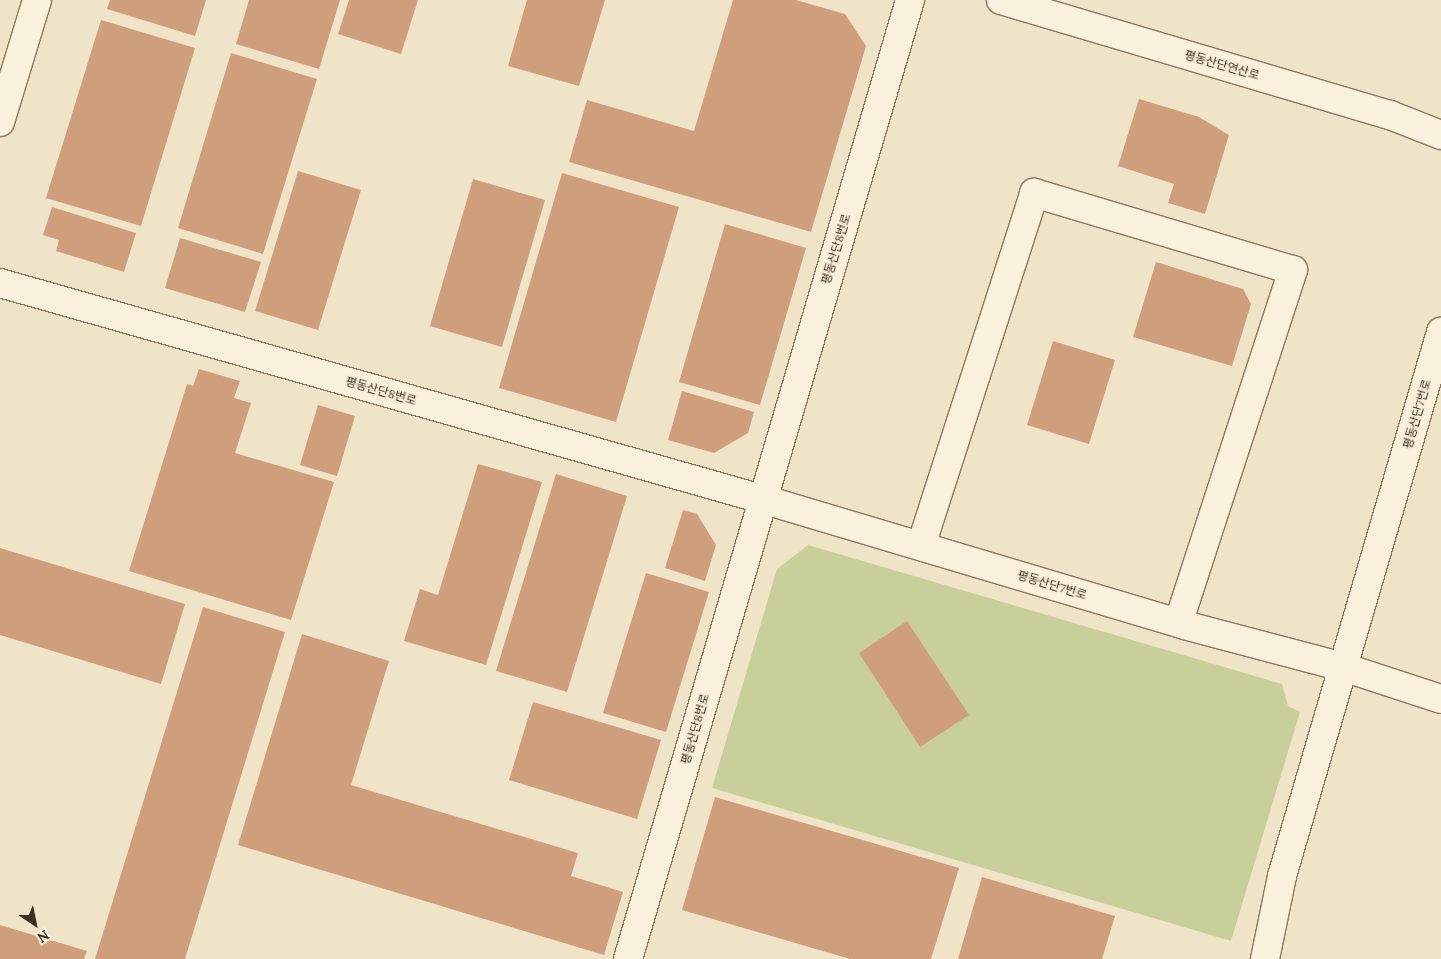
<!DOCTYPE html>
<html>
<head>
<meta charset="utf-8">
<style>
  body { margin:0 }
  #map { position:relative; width:1441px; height:959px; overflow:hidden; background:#f0e4c8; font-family:Lora,"Noto Sans KR",serif }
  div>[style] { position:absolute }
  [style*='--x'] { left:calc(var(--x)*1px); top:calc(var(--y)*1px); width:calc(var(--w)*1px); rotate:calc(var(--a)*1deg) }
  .green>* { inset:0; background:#c9cf9b }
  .building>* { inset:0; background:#cf9f7d }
  .roads { filter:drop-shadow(1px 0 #8d765c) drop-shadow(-1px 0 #8d765c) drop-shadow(0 1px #8d765c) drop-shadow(0 -1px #8d765c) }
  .minor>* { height:28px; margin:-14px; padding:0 14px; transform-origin:14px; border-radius:14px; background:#faf1dc }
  span { translate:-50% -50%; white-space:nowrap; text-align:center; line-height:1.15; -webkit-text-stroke:4px #f7eed8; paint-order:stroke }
  .street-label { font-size:12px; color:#3d2e20 }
  .north { position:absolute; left:10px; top:899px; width:50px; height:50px; -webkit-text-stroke:4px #f7eed8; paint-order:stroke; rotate:146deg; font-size:14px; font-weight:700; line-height:20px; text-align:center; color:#3d2e20 }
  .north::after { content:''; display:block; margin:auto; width:18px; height:22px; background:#3d2e20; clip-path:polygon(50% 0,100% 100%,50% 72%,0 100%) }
</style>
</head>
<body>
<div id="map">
  <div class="green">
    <i style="clip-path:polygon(808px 545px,1282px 684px,1288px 706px,1300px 712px,1231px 941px,712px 788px,777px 569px)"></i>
  </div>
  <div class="building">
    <i style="clip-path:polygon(110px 0,206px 0,195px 36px,107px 9px)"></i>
    <i style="clip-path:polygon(249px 0,340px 0,319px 69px,236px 44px)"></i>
    <i style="clip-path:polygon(349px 0,418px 0,401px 54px,338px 34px)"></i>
    <i style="clip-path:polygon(527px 0,605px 0,579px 86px,508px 66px)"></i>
    <i style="clip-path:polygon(733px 0,796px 0,845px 14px,866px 46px,811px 232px,569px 162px,587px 100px,694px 131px)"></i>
    <i style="clip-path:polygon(101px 20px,195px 48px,141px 226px,46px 198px)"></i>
    <i style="clip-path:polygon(231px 53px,317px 79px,263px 254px,178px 228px)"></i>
    <i style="clip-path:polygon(1139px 99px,1199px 117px,1229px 135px,1205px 214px,1168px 203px,1174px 184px,1118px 166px)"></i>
    <i style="clip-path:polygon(298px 171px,361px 190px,318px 330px,255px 311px)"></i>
    <i style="clip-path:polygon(562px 173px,679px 207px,616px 422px,499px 388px)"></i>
    <i style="clip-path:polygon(473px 179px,545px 200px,502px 347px,430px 326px)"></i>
    <i style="clip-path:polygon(52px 207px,136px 233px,124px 272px,56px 251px,59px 240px,43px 235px)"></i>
    <i style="clip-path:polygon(725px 224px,806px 248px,760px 405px,679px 382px)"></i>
    <i style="clip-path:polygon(180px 238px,261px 262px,245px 312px,165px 288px)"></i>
    <i style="clip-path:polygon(1156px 262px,1243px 289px,1251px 304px,1232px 366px,1133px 337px)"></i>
    <i style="clip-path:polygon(1053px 341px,1115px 360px,1089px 444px,1027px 425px)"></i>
    <i style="clip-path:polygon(199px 369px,240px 381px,234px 398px,251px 403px,235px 453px,334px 482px,291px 620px,129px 571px,187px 384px,193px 386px)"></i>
    <i style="clip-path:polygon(682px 391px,754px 412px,748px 433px,714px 453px,668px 440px)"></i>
    <i style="clip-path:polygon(318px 405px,355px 416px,337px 476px,300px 465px)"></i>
    <i style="clip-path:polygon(478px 464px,542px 482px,486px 665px,404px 641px,420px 589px,438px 595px)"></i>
    <i style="clip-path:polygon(556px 474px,627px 496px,567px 692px,496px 671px)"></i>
    <i style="clip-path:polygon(683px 510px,697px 514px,716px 545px,705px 581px,665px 568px)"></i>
    <i style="clip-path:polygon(0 548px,185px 604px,161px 684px,0 635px)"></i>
    <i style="clip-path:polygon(646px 573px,709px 592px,666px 732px,603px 713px)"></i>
    <i style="clip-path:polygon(203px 607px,285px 632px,185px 959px,95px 959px)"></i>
    <i style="clip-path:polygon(907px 621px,969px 715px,920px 747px,859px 653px)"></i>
    <i style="clip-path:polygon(302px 634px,389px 661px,351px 785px,578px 853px,571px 876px,623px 892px,604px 955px,238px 845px)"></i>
    <i style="clip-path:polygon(533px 702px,661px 740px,637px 819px,509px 780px)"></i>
    <i style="clip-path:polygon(715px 797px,959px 868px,931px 959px,850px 959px,682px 910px)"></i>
    <i style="clip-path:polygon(982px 877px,1115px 916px,1102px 959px,958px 959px)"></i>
    <i style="clip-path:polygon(0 925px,87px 951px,84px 959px,0 959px)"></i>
  </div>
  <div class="roads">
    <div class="minor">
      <i style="--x:1001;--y:0;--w:406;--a:16.5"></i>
      <i style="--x:1390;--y:115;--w:55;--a:21.4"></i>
      <i style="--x:0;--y:122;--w:127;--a:-73.1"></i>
      <i style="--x:0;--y:283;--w:792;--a:15.83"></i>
      <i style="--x:762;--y:499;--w:440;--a:16.6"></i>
      <i style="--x:1184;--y:625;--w:164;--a:14.8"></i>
      <i style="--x:1343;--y:667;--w:103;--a:18.1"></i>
      <i style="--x:921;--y:546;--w:371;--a:-72.2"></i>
      <i style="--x:1034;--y:193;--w:270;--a:16.6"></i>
      <i style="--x:1293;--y:270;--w:371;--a:108"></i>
      <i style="--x:628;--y:959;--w:1000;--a:-73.61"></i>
      <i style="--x:1265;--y:959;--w:85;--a:-78.4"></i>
      <i style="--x:1282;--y:876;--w:567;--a:-73.71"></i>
    </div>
  </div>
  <div class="street-label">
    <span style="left:1222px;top:65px;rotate:16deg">평동산단연산로</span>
    <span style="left:836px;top:249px;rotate:-73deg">평동산단8번로</span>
    <span style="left:381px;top:391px;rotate:16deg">평동산단8번로</span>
    <span style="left:1417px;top:414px;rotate:-74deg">평동산단7번로</span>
    <span style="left:1052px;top:585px;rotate:17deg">평동산단7번로</span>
    <span style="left:695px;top:729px;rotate:-74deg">평동산단8번로</span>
  </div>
  <div class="north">N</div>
</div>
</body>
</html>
